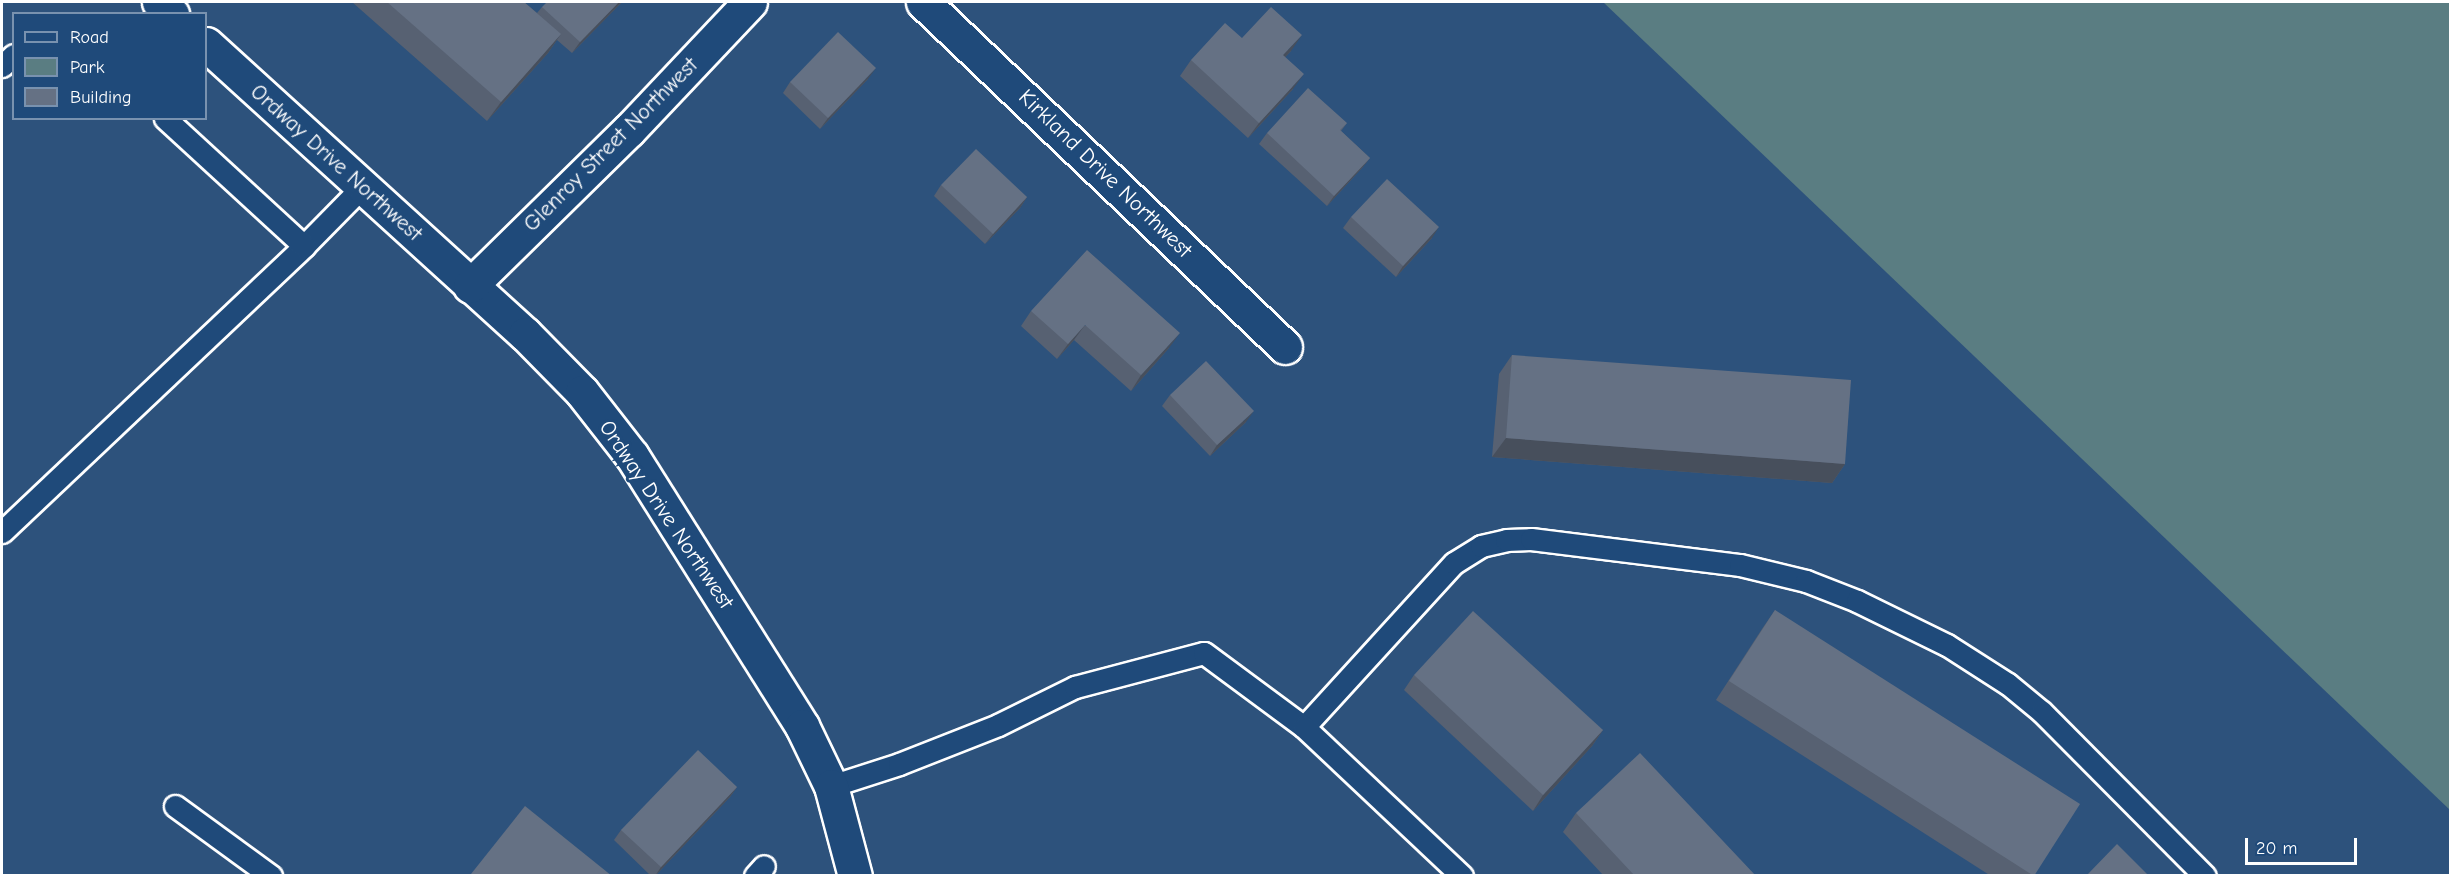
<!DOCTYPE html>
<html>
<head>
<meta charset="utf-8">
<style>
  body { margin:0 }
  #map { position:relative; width:2452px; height:877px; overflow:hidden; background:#2d527c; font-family:"Comic Neue",sans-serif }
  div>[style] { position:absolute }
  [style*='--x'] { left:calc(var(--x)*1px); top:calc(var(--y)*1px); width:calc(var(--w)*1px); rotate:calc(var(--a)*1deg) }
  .green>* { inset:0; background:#5a7d82 }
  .roads { filter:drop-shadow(2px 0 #fff) drop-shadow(-2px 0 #fff) drop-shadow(0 2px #fff) drop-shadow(0 -2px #fff) }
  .lane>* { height:21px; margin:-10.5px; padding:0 10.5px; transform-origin:10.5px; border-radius:10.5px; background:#1f4a7a }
  .street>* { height:33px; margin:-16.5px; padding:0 16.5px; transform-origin:16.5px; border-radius:16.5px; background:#1f4a7a }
  .wall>* { inset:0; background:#576172 }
  .shaded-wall>* { inset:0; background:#474f5c }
  .building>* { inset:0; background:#657184 }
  span { translate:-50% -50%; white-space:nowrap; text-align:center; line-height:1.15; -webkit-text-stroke:6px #1f4a7a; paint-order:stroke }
  .street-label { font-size:22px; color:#fff }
  .frame { position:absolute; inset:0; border:3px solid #fff; pointer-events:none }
  .legend { position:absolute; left:12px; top:12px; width:195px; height:108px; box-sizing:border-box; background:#1f4a7a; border:2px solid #7992af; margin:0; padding:8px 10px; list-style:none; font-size:18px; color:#fff }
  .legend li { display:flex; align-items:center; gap:12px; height:30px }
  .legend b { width:30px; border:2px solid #7992af }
  .scale { position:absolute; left:2245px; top:838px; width:112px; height:27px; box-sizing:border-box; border:3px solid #fff; border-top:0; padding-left:8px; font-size:18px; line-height:21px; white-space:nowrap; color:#fff; -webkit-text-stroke:4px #1f4a7a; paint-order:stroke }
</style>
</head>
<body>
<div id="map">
  <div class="green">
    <i style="clip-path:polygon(1603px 2px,2450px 2px,2450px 810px)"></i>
  </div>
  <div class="roads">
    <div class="lane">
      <i style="--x:2;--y:66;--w:16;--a:-43"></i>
      <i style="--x:304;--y:246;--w:83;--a:-45.5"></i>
      <i style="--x:2;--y:532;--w:416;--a:-43.4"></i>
      <i style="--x:304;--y:246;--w:189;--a:-137.4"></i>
      <i style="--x:1304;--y:727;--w:222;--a:-47.6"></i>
      <i style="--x:1454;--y:563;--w:32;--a:-32"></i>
      <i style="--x:1481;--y:546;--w:26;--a:-13"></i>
      <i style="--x:1506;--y:540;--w:25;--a:-2"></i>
      <i style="--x:1531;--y:539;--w:211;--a:7.1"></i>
      <i style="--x:1740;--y:565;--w:68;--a:13.6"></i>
      <i style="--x:1806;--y:581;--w:55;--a:21.4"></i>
      <i style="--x:1857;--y:601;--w:100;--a:26.1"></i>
      <i style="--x:1947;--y:645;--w:72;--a:32.6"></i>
      <i style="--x:2008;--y:684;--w:44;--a:39.5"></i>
      <i style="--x:2042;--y:712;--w:231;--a:45.2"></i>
      <i style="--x:831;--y:786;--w:71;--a:-17.9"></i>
      <i style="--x:899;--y:764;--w:106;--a:-21.5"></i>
      <i style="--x:998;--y:725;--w:86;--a:-26.3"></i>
      <i style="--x:1075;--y:687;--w:133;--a:-14.8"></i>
      <i style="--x:1204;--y:653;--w:124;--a:36.5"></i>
      <i style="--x:1304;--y:727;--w:217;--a:43.3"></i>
      <i style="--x:175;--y:806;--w:119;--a:36.1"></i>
      <i style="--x:755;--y:876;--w:13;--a:-48"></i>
    </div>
    <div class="street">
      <i style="--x:159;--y:2;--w:18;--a:43"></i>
      <i style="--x:923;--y:2;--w:500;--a:43.62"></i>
      <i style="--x:206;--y:44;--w:431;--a:42.3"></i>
      <i style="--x:525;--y:334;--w:81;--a:45.5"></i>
      <i style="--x:582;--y:392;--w:81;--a:52"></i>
      <i style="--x:632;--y:456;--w:319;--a:57.8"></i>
      <i style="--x:802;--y:726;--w:67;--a:64.2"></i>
      <i style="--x:831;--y:786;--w:93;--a:75.1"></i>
      <i style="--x:470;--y:286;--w:223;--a:-44.5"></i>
      <i style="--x:629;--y:130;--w:176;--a:-46.6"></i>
    </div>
  </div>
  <div class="wall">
    <i style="clip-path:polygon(352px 2px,524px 2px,537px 13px,542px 7px,622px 2px,572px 53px,557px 40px,548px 53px,487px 121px)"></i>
    <i style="clip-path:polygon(1242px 38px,1291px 51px,1285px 57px,1293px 89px,1248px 138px,1180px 76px,1191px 60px)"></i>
    <i style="clip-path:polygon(868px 79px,820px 129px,783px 93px,790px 82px)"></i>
    <i style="clip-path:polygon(1347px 123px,1341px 131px,1370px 158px,1362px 168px,1327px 206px,1259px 144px,1267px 133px)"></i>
    <i style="clip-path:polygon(941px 185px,1027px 197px,1020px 208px,985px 244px,934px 196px)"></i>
    <i style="clip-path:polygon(1351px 217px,1432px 238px,1396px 277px,1343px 228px)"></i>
    <i style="clip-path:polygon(1031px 311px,1169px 348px,1131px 391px,1074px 340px,1057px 359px,1021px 326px)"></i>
    <i style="clip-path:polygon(1512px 355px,1845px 464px,1832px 483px,1492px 457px,1499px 374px)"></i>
    <i style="clip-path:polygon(1170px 395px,1246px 422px,1210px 456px,1162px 406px)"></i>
    <i style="clip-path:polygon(1775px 610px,2034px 876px,1991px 876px,1716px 700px,1762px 629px)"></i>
    <i style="clip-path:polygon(1414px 675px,1603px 730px,1592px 746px,1533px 811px,1404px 690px)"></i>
    <i style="clip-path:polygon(737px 787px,730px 797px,655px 876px,651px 876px,614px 840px,621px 830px)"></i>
    <i style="clip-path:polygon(1576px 813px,1756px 876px,1604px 876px,1563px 832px)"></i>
  </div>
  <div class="shaded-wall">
    <i style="clip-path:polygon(619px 2px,622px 2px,572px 53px,580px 42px)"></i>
    <i style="clip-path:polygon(561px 34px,548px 53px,487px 121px,501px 102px)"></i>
    <i style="clip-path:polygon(1302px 35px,1291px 51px,1272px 71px,1283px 55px)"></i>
    <i style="clip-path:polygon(876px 68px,868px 79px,820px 129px,828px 118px)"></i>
    <i style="clip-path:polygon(1304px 74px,1293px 89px,1248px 138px,1259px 123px)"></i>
    <i style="clip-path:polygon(1370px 158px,1362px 168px,1327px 206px,1334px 196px)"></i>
    <i style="clip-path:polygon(1027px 197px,1020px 208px,985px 244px,993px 234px)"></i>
    <i style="clip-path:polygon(1439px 227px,1432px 238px,1396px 277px,1403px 266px)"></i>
    <i style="clip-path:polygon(1085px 325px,1074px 340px,1057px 359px,1068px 344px)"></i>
    <i style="clip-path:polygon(1180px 333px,1169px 348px,1131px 391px,1141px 375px)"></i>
    <i style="clip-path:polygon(1254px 411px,1246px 422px,1210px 456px,1217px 445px)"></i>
    <i style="clip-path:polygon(1506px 438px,1845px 464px,1832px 483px,1492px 457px)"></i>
    <i style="clip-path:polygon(1603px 730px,1592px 746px,1533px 811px,1543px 795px)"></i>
    <i style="clip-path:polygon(737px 787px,730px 797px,655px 876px,661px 867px)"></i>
  </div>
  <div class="building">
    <i style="clip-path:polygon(387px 2px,524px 2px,561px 34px,501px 102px)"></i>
    <i style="clip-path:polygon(547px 2px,619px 2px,580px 42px,542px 7px)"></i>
    <i style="clip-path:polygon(1271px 7px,1302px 35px,1283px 55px,1304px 74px,1259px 123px,1191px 60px,1225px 23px,1242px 38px)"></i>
    <i style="clip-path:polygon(838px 32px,876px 68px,828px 118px,790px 82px)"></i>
    <i style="clip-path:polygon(1308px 88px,1347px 123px,1340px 130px,1370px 158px,1334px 196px,1267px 133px)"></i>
    <i style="clip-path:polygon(976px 149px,1027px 197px,993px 234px,941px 185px)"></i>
    <i style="clip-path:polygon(1387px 179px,1439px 227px,1403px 266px,1351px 217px)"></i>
    <i style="clip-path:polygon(1087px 250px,1180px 333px,1141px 375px,1085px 325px,1068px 344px,1031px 311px)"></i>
    <i style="clip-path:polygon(1512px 355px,1851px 380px,1845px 464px,1506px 438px)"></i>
    <i style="clip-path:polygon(1206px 361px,1254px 411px,1217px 445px,1170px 395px)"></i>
    <i style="clip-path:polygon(1775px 610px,2080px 804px,2034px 876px,1729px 681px)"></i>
    <i style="clip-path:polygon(1473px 611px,1603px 730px,1543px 795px,1414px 675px)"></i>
    <i style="clip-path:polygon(698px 750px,737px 787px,661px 867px,621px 830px)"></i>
    <i style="clip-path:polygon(1640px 753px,1756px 876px,1635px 876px,1576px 813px)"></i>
    <i style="clip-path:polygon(525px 806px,612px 876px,473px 876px,471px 874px)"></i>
    <i style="clip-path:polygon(2117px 844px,2149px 876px,2086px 876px)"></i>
  </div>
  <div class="street-label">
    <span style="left:611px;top:145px;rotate:-45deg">Glenroy Street Northwest</span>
    <span style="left:336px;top:163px;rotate:42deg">Ordway Drive Northwest</span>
    <span style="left:1105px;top:174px;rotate:44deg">Kirkland Drive Northwest</span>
    <span style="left:666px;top:515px;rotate:56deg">Ordway Drive Northwest</span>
  </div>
  <div class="frame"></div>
  <ul class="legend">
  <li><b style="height:8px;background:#1f4a7a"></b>Road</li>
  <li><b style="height:16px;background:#5a7d82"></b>Park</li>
  <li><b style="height:16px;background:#657184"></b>Building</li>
  </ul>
  <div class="scale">20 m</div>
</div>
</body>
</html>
